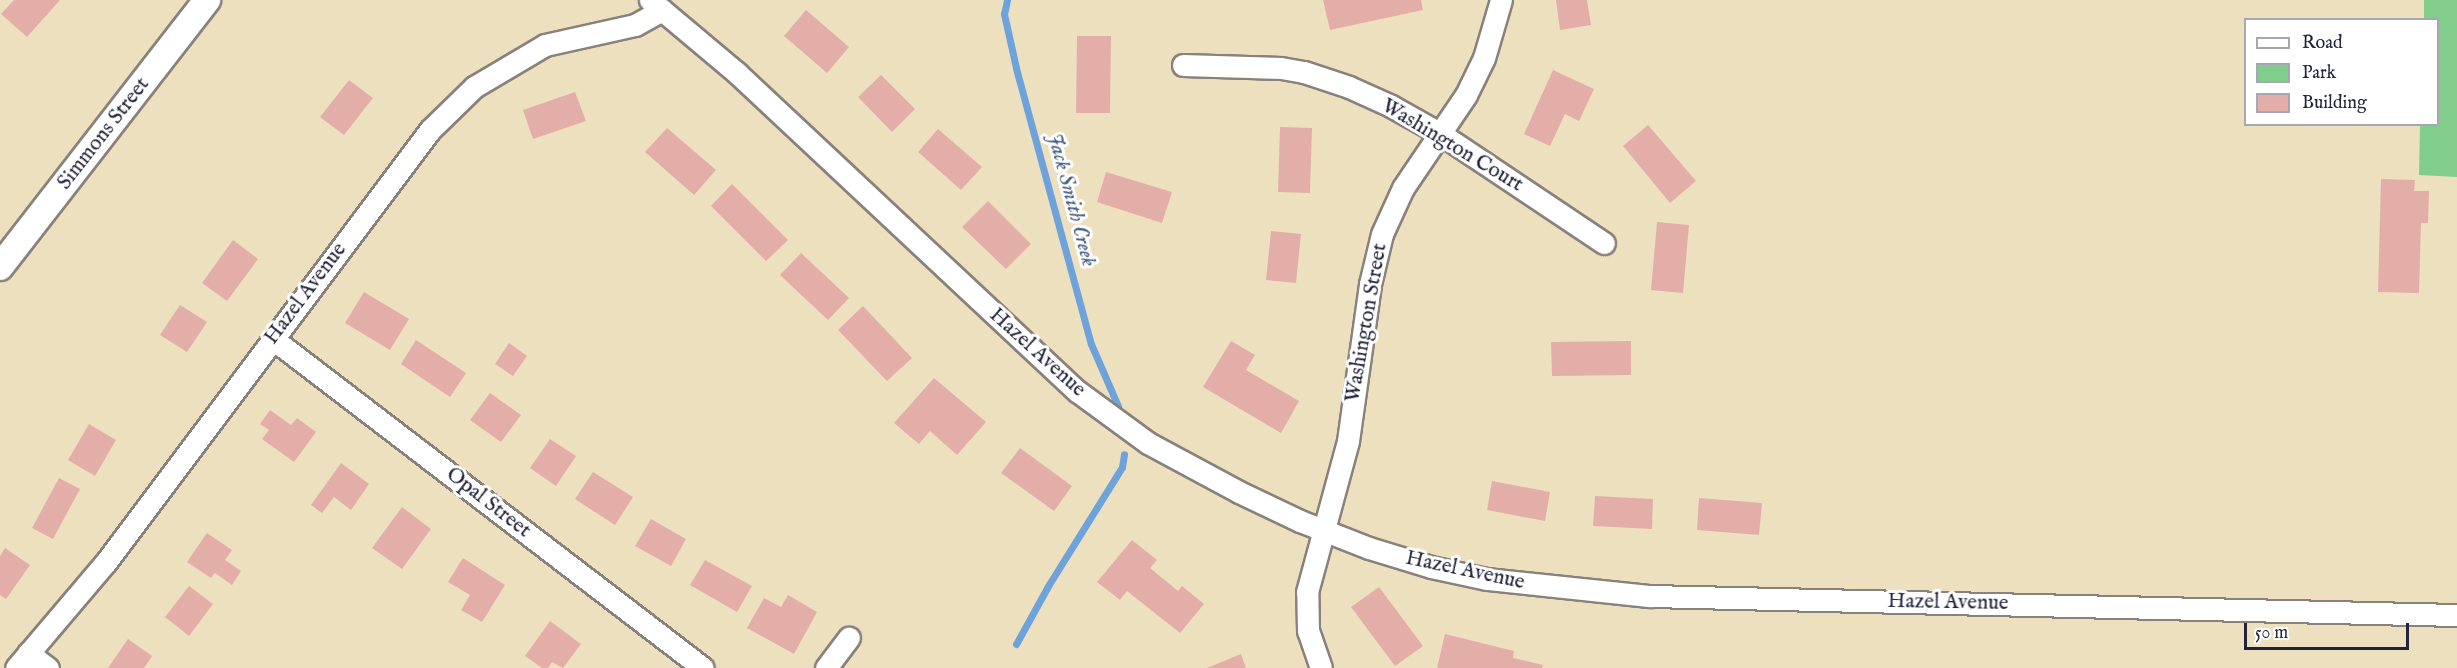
<!DOCTYPE html>
<html>
<head>
<meta charset="utf-8">
<style>
  body { margin:0 }
  #map { position:relative; width:2457px; height:668px; overflow:hidden; background:#ede0be; font-family:"IM FELL English",serif }
  div>[style] { position:absolute }
  [style*='--x'] { left:calc(var(--x)*1px); top:calc(var(--y)*1px); width:calc(var(--w)*1px); rotate:calc(var(--a)*1deg) }
  .green>* { inset:0; background:#81cd8c }
  .stream>* { height:7px; margin:-3.5px; padding:0 3.5px; transform-origin:3.5px; border-radius:3.5px; background:#6da2da }
  .building>* { inset:0; background:#e4aea8 }
  .roads { filter:drop-shadow(2px 0 #88817c) drop-shadow(-2px 0 #88817c) drop-shadow(0 2px #88817c) drop-shadow(0 -2px #88817c) }
  .minor>* { height:21px; margin:-10.5px; padding:0 10.5px; transform-origin:10.5px; border-radius:10.5px; background:#fff }
  .tertiary>* { height:26px; margin:-13px; padding:0 13px; transform-origin:13px; border-radius:13px; background:#fff }
  span { translate:-50% -50%; white-space:nowrap; text-align:center; line-height:1.15; -webkit-text-stroke:6px #fff; paint-order:stroke }
  .street-label { font-size:21px; color:#22223b }
  .water-label { font-size:22px; color:#445c83; font-style:italic }
  .legend { position:absolute; left:2244px; top:18px; width:195px; height:108px; box-sizing:border-box; background:#fff; border:2px solid #a7a7b1; margin:0; padding:8px 10px; list-style:none; font-size:18px; color:#22223b }
  .legend li { display:flex; align-items:center; gap:12px; height:30px }
  .legend b { width:30px; border:2px solid #a7a7b1 }
  .scale { position:absolute; left:2244px; top:623px; width:165px; height:27px; box-sizing:border-box; border:3px solid #22223b; border-top:0; padding-left:8px; font-size:18px; line-height:21px; white-space:nowrap; color:#22223b; -webkit-text-stroke:4px #fff; paint-order:stroke }
</style>
</head>
<body>
<div id="map">
  <div class="green">
    <i style="clip-path:polygon(2424px 0,2457px 0,2457px 177px,2419px 175px,2420px 125px,2438px 124px,2438px 20px,2424px 19px)"></i>
  </div>
  <div class="stream">
    <i style="--x:1007;--y:0;--w:14;--a:102"></i>
    <i style="--x:1004;--y:14;--w:59;--a:77.4"></i>
    <i style="--x:1017;--y:72;--w:282;--a:74.8"></i>
    <i style="--x:1091;--y:344;--w:68;--a:66.5"></i>
    <i style="--x:1016;--y:644;--w:66;--a:-61.1"></i>
    <i style="--x:1048;--y:586;--w:140;--a:-58.1"></i>
    <i style="--x:1122;--y:467;--w:13;--a:-81"></i>
  </div>
  <div class="building">
    <i style="clip-path:polygon(14px 0,60px 0,27px 37px,1px 14px)"></i>
    <i style="clip-path:polygon(1323px 0,1421px 0,1423px 10px,1330px 30px)"></i>
    <i style="clip-path:polygon(1556px 0,1587px 0,1591px 25px,1560px 30px)"></i>
    <i style="clip-path:polygon(806px 10px,849px 47px,827px 73px,784px 36px)"></i>
    <i style="clip-path:polygon(1077px 36px,1111px 36px,1110px 113px,1076px 113px)"></i>
    <i style="clip-path:polygon(1553px 70px,1594px 89px,1579px 121px,1565px 114px,1550px 146px,1524px 134px)"></i>
    <i style="clip-path:polygon(881px 75px,915px 109px,892px 132px,858px 97px)"></i>
    <i style="clip-path:polygon(349px 80px,373px 98px,344px 135px,320px 117px)"></i>
    <i style="clip-path:polygon(575px 92px,586px 121px,533px 139px,523px 110px)"></i>
    <i style="clip-path:polygon(1648px 125px,1696px 181px,1670px 203px,1623px 146px)"></i>
    <i style="clip-path:polygon(1280px 127px,1312px 128px,1310px 193px,1278px 192px)"></i>
    <i style="clip-path:polygon(667px 128px,716px 170px,694px 195px,645px 152px)"></i>
    <i style="clip-path:polygon(938px 129px,982px 167px,961px 190px,918px 152px)"></i>
    <i style="clip-path:polygon(1106px 172px,1172px 192px,1162px 223px,1097px 202px)"></i>
    <i style="clip-path:polygon(2381px 179px,2415px 180px,2414px 191px,2429px 191px,2428px 223px,2421px 223px,2419px 293px,2378px 292px)"></i>
    <i style="clip-path:polygon(732px 184px,788px 240px,766px 261px,711px 206px)"></i>
    <i style="clip-path:polygon(988px 201px,1031px 244px,1006px 269px,962px 227px)"></i>
    <i style="clip-path:polygon(1657px 222px,1689px 225px,1683px 293px,1651px 290px)"></i>
    <i style="clip-path:polygon(1271px 231px,1301px 234px,1296px 283px,1266px 280px)"></i>
    <i style="clip-path:polygon(233px 240px,258px 259px,227px 301px,202px 283px)"></i>
    <i style="clip-path:polygon(801px 253px,849px 298px,828px 320px,780px 275px)"></i>
    <i style="clip-path:polygon(364px 292px,409px 319px,390px 350px,345px 323px)"></i>
    <i style="clip-path:polygon(180px 305px,207px 322px,187px 352px,160px 335px)"></i>
    <i style="clip-path:polygon(863px 306px,912px 358px,887px 381px,838px 330px)"></i>
    <i style="clip-path:polygon(416px 340px,466px 373px,450px 397px,401px 364px)"></i>
    <i style="clip-path:polygon(1231px 341px,1255px 355px,1246px 370px,1299px 401px,1281px 433px,1203px 387px)"></i>
    <i style="clip-path:polygon(1631px 341px,1631px 375px,1552px 376px,1551px 342px)"></i>
    <i style="clip-path:polygon(509px 343px,527px 356px,513px 376px,495px 364px)"></i>
    <i style="clip-path:polygon(934px 378px,986px 422px,957px 455px,930px 431px,919px 444px,894px 423px)"></i>
    <i style="clip-path:polygon(490px 393px,521px 415px,501px 442px,470px 420px)"></i>
    <i style="clip-path:polygon(270px 410px,291px 425px,297px 418px,316px 432px,294px 462px,262px 439px,269px 430px,260px 424px)"></i>
    <i style="clip-path:polygon(89px 424px,116px 440px,95px 476px,68px 460px)"></i>
    <i style="clip-path:polygon(550px 439px,576px 456px,556px 486px,530px 468px)"></i>
    <i style="clip-path:polygon(1020px 448px,1072px 486px,1054px 511px,1001px 473px)"></i>
    <i style="clip-path:polygon(341px 463px,369px 484px,351px 510px,334px 497px,322px 513px,311px 505px)"></i>
    <i style="clip-path:polygon(593px 472px,633px 497px,615px 525px,575px 499px)"></i>
    <i style="clip-path:polygon(59px 478px,80px 489px,53px 539px,32px 528px)"></i>
    <i style="clip-path:polygon(1492px 481px,1550px 492px,1545px 521px,1487px 510px)"></i>
    <i style="clip-path:polygon(1595px 496px,1653px 499px,1652px 529px,1593px 526px)"></i>
    <i style="clip-path:polygon(1699px 498px,1762px 503px,1759px 535px,1697px 530px)"></i>
    <i style="clip-path:polygon(402px 507px,431px 529px,402px 569px,372px 548px)"></i>
    <i style="clip-path:polygon(651px 519px,686px 539px,671px 566px,635px 546px)"></i>
    <i style="clip-path:polygon(207px 533px,232px 550px,225px 560px,241px 571px,232px 585px,215px 573px,211px 578px,187px 562px)"></i>
    <i style="clip-path:polygon(1132px 540px,1157px 560px,1150px 568px,1178px 591px,1182px 586px,1204px 604px,1180px 633px,1127px 591px,1120px 600px,1097px 582px)"></i>
    <i style="clip-path:polygon(5px 548px,30px 565px,6px 599px,0 595px,0 556px)"></i>
    <i style="clip-path:polygon(463px 558px,505px 585px,482px 622px,461px 610px,470px 595px,448px 582px)"></i>
    <i style="clip-path:polygon(705px 560px,752px 586px,737px 612px,690px 585px)"></i>
    <i style="clip-path:polygon(189px 586px,213px 604px,189px 636px,165px 617px)"></i>
    <i style="clip-path:polygon(1379px 587px,1423px 646px,1395px 666px,1351px 607px)"></i>
    <i style="clip-path:polygon(788px 595px,817px 612px,794px 654px,747px 628px,764px 598px,781px 607px)"></i>
    <i style="clip-path:polygon(550px 621px,581px 644px,563px 668px,552px 662px,548px 668px,542px 668px,525px 656px)"></i>
    <i style="clip-path:polygon(1445px 634px,1514px 651px,1513px 658px,1543px 665px,1542px 668px,1437px 668px)"></i>
    <i style="clip-path:polygon(128px 639px,152px 656px,144px 668px,108px 668px)"></i>
    <i style="clip-path:polygon(1241px 654px,1246px 668px,1207px 668px)"></i>
  </div>
  <div class="roads">
    <div class="minor">
      <i style="--x:650;--y:0;--w:114;--a:40"></i>
      <i style="--x:737;--y:73;--w:466;--a:43.1"></i>
      <i style="--x:1077;--y:391;--w:88;--a:36.2"></i>
      <i style="--x:1148;--y:443;--w:103;--a:28.3"></i>
      <i style="--x:1239;--y:492;--w:68;--a:25.4"></i>
      <i style="--x:1300;--y:521;--w:74;--a:21.4"></i>
      <i style="--x:1369;--y:548;--w:65;--a:17"></i>
      <i style="--x:1431;--y:567;--w:57;--a:12.1"></i>
      <i style="--x:1487;--y:579;--w:164;--a:6"></i>
      <i style="--x:1650;--y:596;--w:807;--a:1.35"></i>
      <i style="--x:1183;--y:65;--w:98;--a:1.8"></i>
      <i style="--x:1281;--y:68;--w:23;--a:10"></i>
      <i style="--x:1304;--y:72;--w:47;--a:18.4"></i>
      <i style="--x:1349;--y:87;--w:46;--a:24.3"></i>
      <i style="--x:1391;--y:106;--w:57;--a:29.2"></i>
      <i style="--x:1441;--y:134;--w:196;--a:33.8"></i>
      <i style="--x:273;--y:339;--w:541;--a:37.42"></i>
      <i style="--x:28;--y:653;--w:25;--a:37"></i>
      <i style="--x:16;--y:668;--w:139;--a:-49.7"></i>
      <i style="--x:106;--y:562;--w:540;--a:-53.13"></i>
      <i style="--x:430;--y:130;--w:62;--a:-44.3"></i>
      <i style="--x:474;--y:87;--w:82;--a:-30.6"></i>
      <i style="--x:545;--y:45;--w:92;--a:-12.5"></i>
      <i style="--x:635;--y:25;--w:31;--a:-29"></i>
      <i style="--x:826;--y:668;--w:38;--a:-53"></i>
      <i style="--x:1321;--y:668;--w:39;--a:-109"></i>
      <i style="--x:1308;--y:631;--w:39;--a:-91"></i>
      <i style="--x:1307;--y:592;--w:156;--a:-74.8"></i>
      <i style="--x:1348;--y:441;--w:159;--a:-82"></i>
      <i style="--x:1370;--y:284;--w:51;--a:-76.5"></i>
      <i style="--x:1382;--y:234;--w:51;--a:-65.5"></i>
      <i style="--x:1403;--y:188;--w:112;--a:-55.9"></i>
      <i style="--x:1466;--y:95;--w:41;--a:-64.1"></i>
      <i style="--x:1484;--y:58;--w:60;--a:-73.7"></i>
    </div>
    <div class="tertiary">
      <i style="--x:0;--y:267;--w:338;--a:-52.2"></i>
    </div>
  </div>
  <div class="street-label">
    <span style="left:104px;top:134px;rotate:-52deg">Simmons Street</span>
    <span style="left:1452px;top:146px;rotate:31deg">Washington Court</span>
    <span style="left:306px;top:294px;rotate:-53deg">Hazel Avenue</span>
    <span style="left:1367px;top:323px;rotate:-80deg">Washington Street</span>
    <span style="left:1037px;top:353px;rotate:42deg">Hazel Avenue</span>
    <span style="left:488px;top:503px;rotate:38deg">Opal Street</span>
    <span style="left:1465px;top:571px;rotate:12deg">Hazel Avenue</span>
    <span style="left:1948px;top:603px;rotate:1deg">Hazel Avenue</span>
  </div>
  <div class="water-label">
    <span style="left:1071px;top:200px;rotate:75deg">Jack Smith Creek</span>
  </div>
  <ul class="legend">
  <li><b style="height:8px;background:#fff"></b>Road</li>
  <li><b style="height:16px;background:#81cd8c"></b>Park</li>
  <li><b style="height:16px;background:#e4aea8"></b>Building</li>
  </ul>
  <div class="scale">50 m</div>
</div>
</body>
</html>
